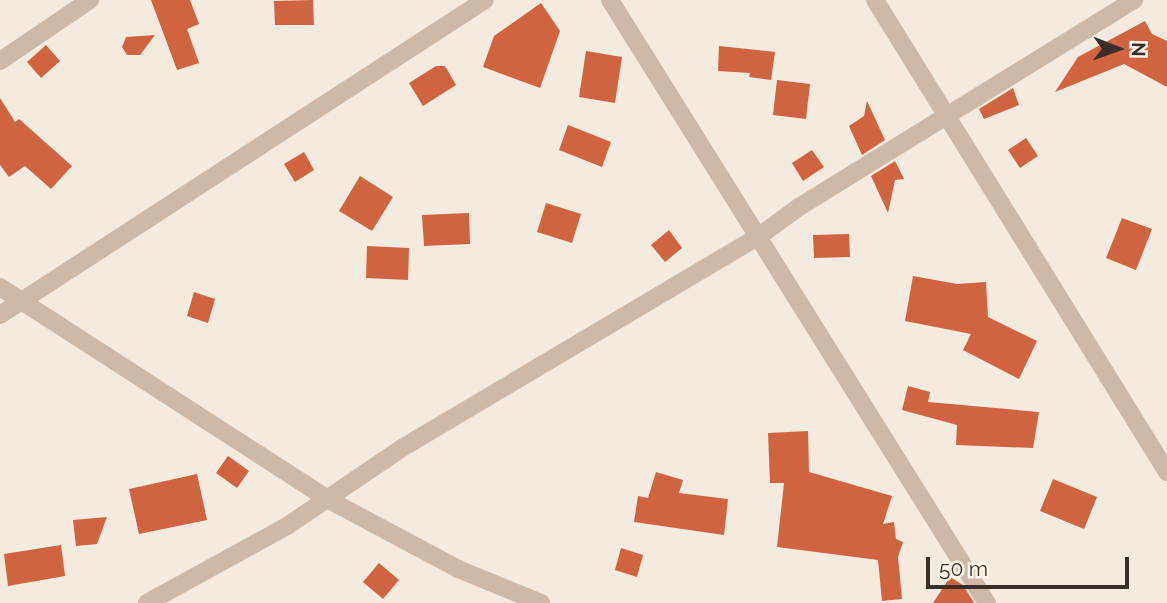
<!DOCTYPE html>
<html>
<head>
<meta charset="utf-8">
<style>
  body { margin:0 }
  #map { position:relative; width:1167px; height:603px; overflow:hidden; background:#f4eadd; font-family:Raleway,sans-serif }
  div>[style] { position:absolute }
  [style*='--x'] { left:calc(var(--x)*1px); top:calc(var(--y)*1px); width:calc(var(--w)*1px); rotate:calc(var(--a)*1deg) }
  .building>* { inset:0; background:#d06440 }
  .minor>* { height:18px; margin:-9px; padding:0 9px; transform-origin:9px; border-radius:9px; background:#ceb9a7 }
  span { translate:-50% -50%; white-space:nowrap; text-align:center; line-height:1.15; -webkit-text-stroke:5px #fbf4ea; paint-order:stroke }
  .north { position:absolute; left:1083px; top:14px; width:70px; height:70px; -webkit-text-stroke:5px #fbf4ea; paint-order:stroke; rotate:91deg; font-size:19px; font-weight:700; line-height:28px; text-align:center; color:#3a2e28 }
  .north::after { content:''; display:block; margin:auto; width:24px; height:32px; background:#3a2e28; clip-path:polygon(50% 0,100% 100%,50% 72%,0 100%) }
  .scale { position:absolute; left:926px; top:557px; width:203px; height:32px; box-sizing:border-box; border:4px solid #3a2e28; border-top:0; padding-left:9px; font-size:21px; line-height:24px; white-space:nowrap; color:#3a2e28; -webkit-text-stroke:5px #fbf4ea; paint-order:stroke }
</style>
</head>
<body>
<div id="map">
  <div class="building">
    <i style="clip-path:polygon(151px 0,190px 0,199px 24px,187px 29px,199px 63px,177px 70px)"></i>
    <i style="clip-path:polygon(313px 0,314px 25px,275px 25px,274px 1px)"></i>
    <i style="clip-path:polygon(541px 3px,560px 31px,540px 88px,483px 67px,494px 36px)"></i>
    <i style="clip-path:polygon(1145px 21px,1152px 34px,1167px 41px,1167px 87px,1124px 64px,1055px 92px,1078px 57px)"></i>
    <i style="clip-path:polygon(155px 35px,140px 55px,127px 55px,122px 47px,126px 37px)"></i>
    <i style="clip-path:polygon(46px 45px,60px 61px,41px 78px,27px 62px)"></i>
    <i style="clip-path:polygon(719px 46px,775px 52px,771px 80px,749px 77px,750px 73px,718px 71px)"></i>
    <i style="clip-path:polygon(586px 51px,622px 57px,615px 103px,579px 97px)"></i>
    <i style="clip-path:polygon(436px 66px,445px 66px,456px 85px,423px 106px,409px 83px)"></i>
    <i style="clip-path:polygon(777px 80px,810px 84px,806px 119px,773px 115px)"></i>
    <i style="clip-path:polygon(1013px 88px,1019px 105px,984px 119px,979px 109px)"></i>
    <i style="clip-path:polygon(0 98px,15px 122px,19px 119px,72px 166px,51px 189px,25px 166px,9px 177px,0 165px)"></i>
    <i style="clip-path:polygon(867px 101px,885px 140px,862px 155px,849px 126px,864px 116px)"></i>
    <i style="clip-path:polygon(568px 125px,611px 142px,602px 167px,559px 150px)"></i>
    <i style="clip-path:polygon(1026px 138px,1038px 156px,1020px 168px,1008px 150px)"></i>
    <i style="clip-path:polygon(812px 150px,824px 167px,803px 181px,792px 163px)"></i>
    <i style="clip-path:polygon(304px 152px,314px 170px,295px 182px,284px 164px)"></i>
    <i style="clip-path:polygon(895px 161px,904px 179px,895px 180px,888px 213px,871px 176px)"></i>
    <i style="clip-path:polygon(360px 176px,393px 197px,372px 231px,339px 211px)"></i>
    <i style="clip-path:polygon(546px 203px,581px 214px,572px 243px,537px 232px)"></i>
    <i style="clip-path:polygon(469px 213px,470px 244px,424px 246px,422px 215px)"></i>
    <i style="clip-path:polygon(1122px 218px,1152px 229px,1136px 270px,1106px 258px)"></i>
    <i style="clip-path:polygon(669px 230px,682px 248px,665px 262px,651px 245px)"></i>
    <i style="clip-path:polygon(849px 234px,850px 257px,814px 258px,813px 235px)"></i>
    <i style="clip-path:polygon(367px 246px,409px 248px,408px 280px,366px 278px)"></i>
    <i style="clip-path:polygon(913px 276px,957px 284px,986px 282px,988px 317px,1037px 341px,1019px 379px,963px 350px,971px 334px,905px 321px)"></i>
    <i style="clip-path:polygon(194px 292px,215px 299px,208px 323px,187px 316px)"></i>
    <i style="clip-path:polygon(908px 386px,930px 392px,928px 402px,1039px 412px,1033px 448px,956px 445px,957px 425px,902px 410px)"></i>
    <i style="clip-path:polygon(808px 431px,809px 472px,892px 496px,883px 524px,894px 522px,896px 539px,903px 542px,898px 557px,902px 599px,882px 601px,878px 560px,777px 547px,784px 483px,770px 483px,768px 433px)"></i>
    <i style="clip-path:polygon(228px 456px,249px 471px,237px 488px,216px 473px)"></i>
    <i style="clip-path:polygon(656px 472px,683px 480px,679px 493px,728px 499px,724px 535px,634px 522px,638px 496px,648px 498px)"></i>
    <i style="clip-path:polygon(197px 474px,207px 520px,139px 534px,129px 489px)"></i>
    <i style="clip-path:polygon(1053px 479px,1097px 497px,1084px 529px,1040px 511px)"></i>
    <i style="clip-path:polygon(107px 517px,97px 544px,76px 546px,73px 520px)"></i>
    <i style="clip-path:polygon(61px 545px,65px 576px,8px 586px,4px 554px)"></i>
    <i style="clip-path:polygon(621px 548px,643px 555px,637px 577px,615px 570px)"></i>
    <i style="clip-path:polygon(379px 563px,399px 580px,383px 599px,363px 582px)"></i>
    <i style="clip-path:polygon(950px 577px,963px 585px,974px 603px,933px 603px)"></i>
  </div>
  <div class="minor">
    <i style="--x:610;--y:0;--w:711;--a:57.99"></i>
    <i style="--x:875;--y:0;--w:555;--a:58.26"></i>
    <i style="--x:0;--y:61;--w:109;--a:-34.1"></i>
    <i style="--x:0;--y:287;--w:392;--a:32.9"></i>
    <i style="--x:329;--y:500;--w:146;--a:28.1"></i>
    <i style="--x:458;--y:569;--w:90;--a:22.3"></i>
    <i style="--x:0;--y:315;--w:578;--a:-33"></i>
    <i style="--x:147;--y:603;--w:160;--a:-28.8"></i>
    <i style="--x:287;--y:526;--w:139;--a:-34.1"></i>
    <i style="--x:402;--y:448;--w:414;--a:-30.7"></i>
    <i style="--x:758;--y:237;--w:51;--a:-36.2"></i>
    <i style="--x:799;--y:207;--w:394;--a:-31.7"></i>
  </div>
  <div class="north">N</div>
  <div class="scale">50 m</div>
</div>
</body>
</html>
